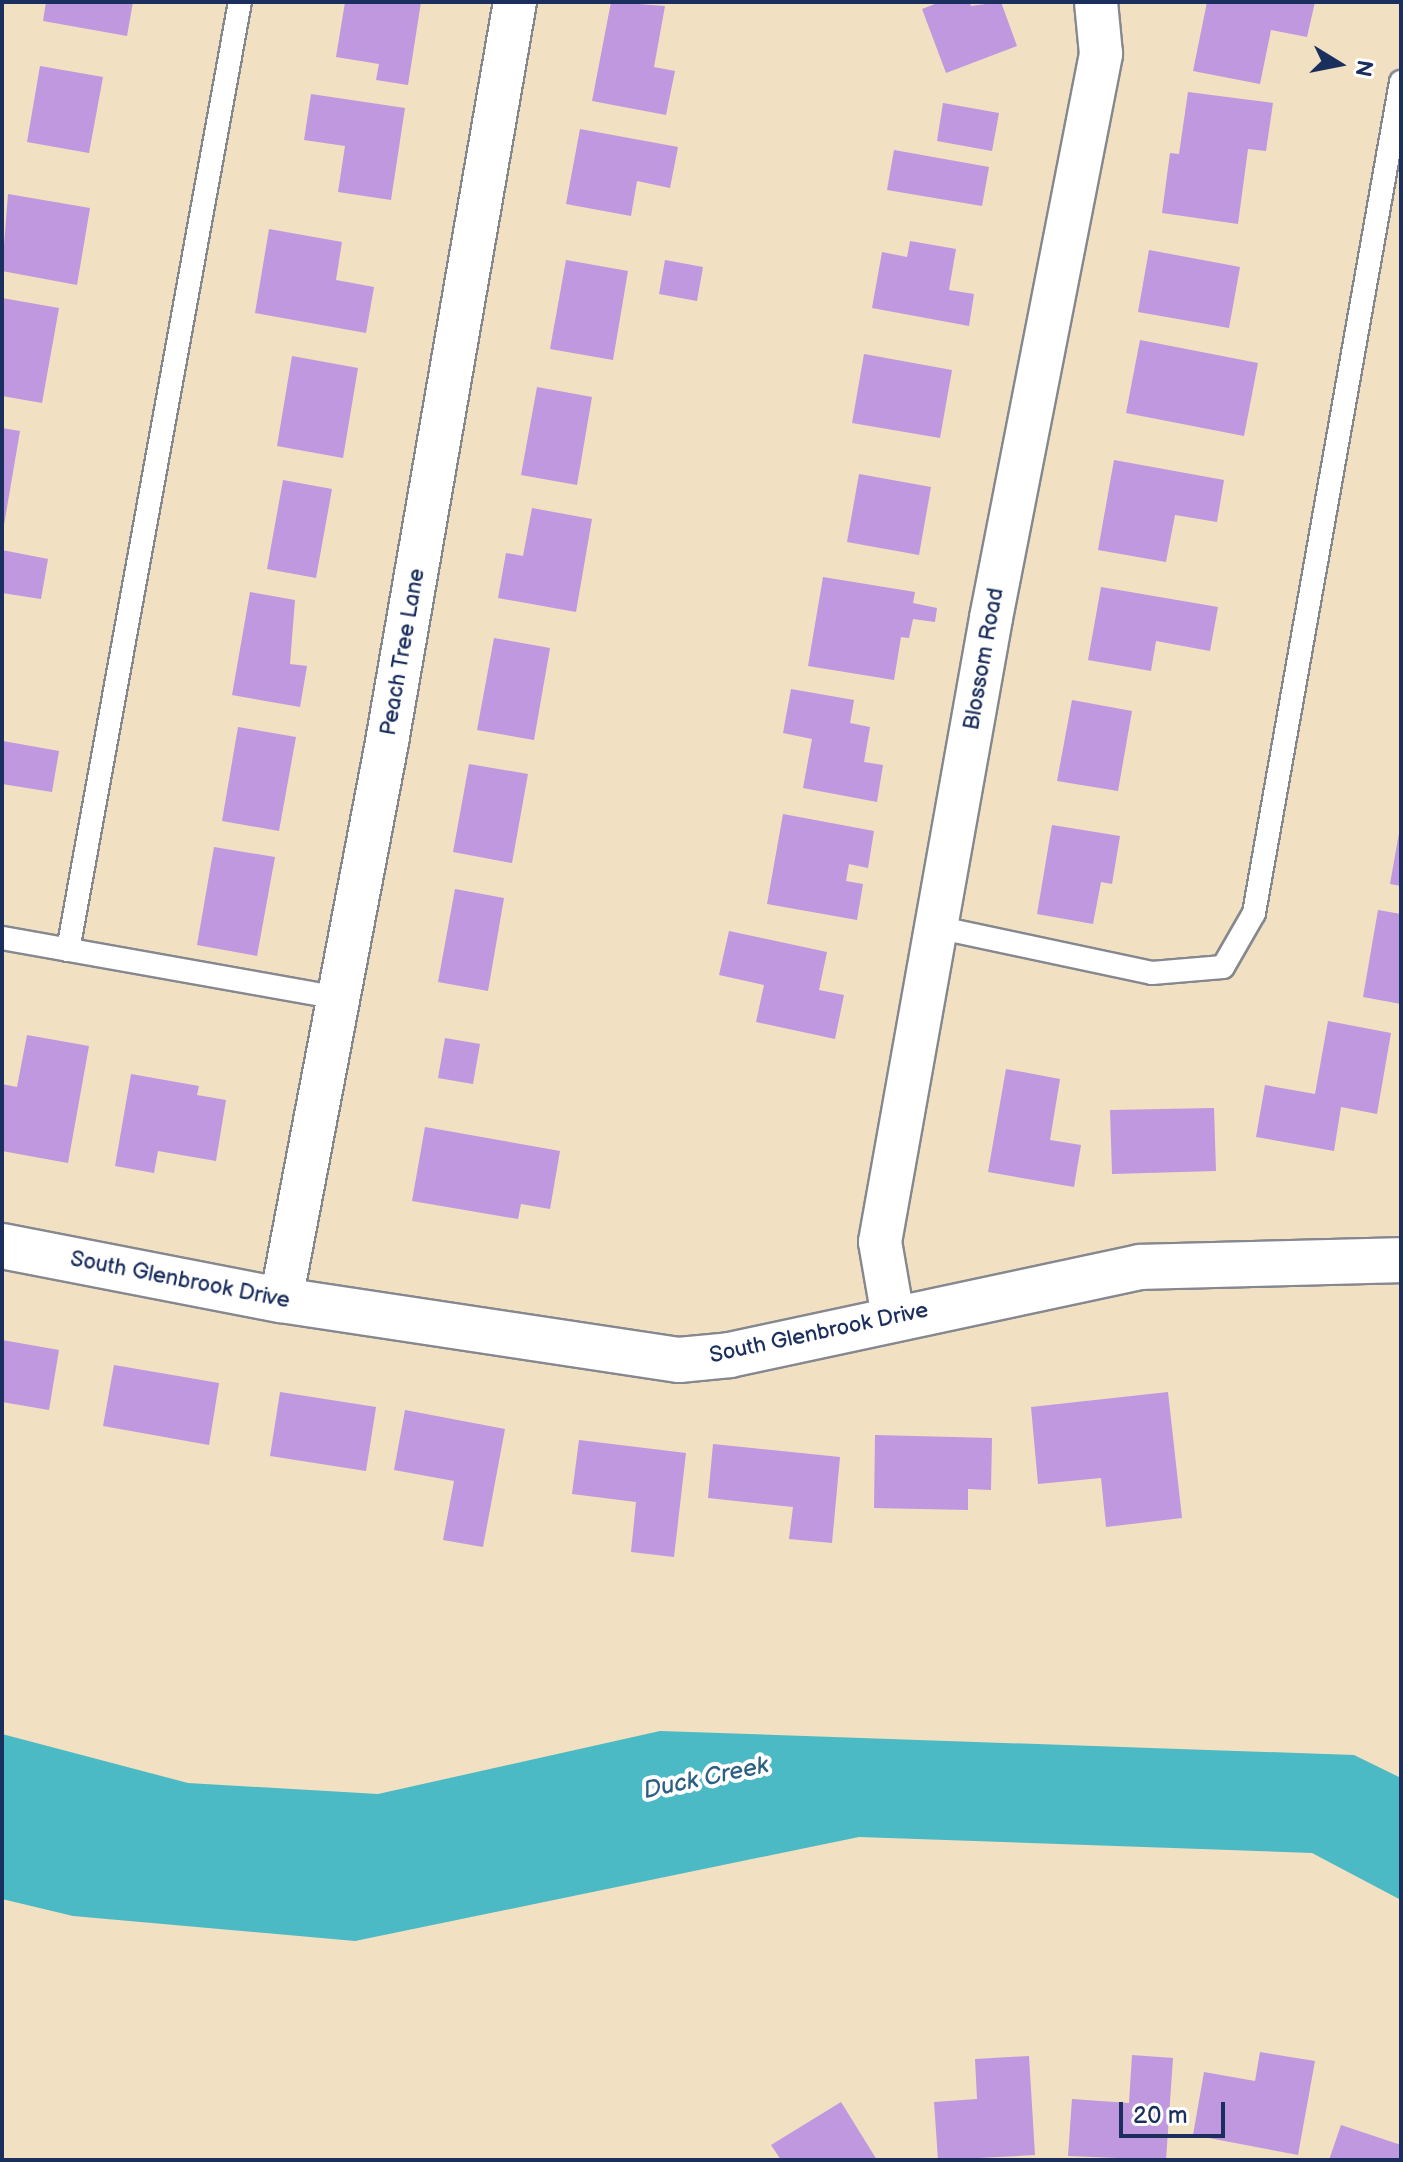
<!DOCTYPE html>
<html>
<head>
<meta charset="utf-8">
<style>
  body { margin:0 }
  #map { position:relative; width:1403px; height:2162px; overflow:hidden; background:#f1e0c2; font-family:"Balsamiq Sans",sans-serif }
  div>[style] { position:absolute }
  [style*='--x'] { left:calc(var(--x)*1px); top:calc(var(--y)*1px); width:calc(var(--w)*1px); rotate:calc(var(--a)*1deg) }
  .water>* { inset:0; background:#4bbac4 }
  .building>* { inset:0; background:#bf98df }
  .roads { filter:drop-shadow(2px 0 #868890) drop-shadow(-2px 0 #868890) drop-shadow(0 2px #868890) drop-shadow(0 -2px #868890) }
  .service>* { height:22px; margin:-11px; padding:0 11px; transform-origin:11px; border-radius:11px; background:#fff }
  .minor>* { height:42px; margin:-21px; padding:0 21px; transform-origin:21px; border-radius:21px; background:#fff }
  .tertiary>* { height:44px; margin:-22px; padding:0 22px; transform-origin:22px; border-radius:22px; background:#fff }
  span { translate:-50% -50%; white-space:nowrap; text-align:center; line-height:1.15; -webkit-text-stroke:8px #fff; paint-order:stroke }
  .street-label { font-size:22px; color:#1b2f5e }
  .water-label { font-size:24px; color:#2c6082; font-style:italic }
  .frame { position:absolute; inset:0; border:4px solid #1b2f5e; pointer-events:none }
  .north { position:absolute; left:1299px; top:24px; width:80px; height:80px; -webkit-text-stroke:6px #fff; paint-order:stroke; rotate:100deg; font-size:22px; font-weight:700; line-height:32px; text-align:center; color:#1b2f5e }
  .north::after { content:''; display:block; margin:auto; width:28px; height:36px; background:#1b2f5e; clip-path:polygon(50% 0,100% 100%,50% 72%,0 100%) }
  .scale { position:absolute; left:1119px; top:2102px; width:106px; height:36px; box-sizing:border-box; border:4px solid #1b2f5e; border-top:0; padding-left:10px; font-size:24px; line-height:28px; white-space:nowrap; color:#1b2f5e; -webkit-text-stroke:6px #fff; paint-order:stroke }
</style>
</head>
<body>
<div id="map">
  <div class="water">
    <i style="clip-path:polygon(660px 1731px,1354px 1755px,1401px 1778px,1401px 1900px,1312px 1853px,859px 1837px,355px 1941px,73px 1916px,2px 1899px,2px 1734px,188px 1783px,378px 1794px)"></i>
  </div>
  <div class="building">
    <i style="clip-path:polygon(46px 2px,133px 2px,127px 36px,43px 21px)"></i>
    <i style="clip-path:polygon(345px 2px,421px 2px,408px 85px,376px 80px,379px 64px,336px 57px)"></i>
    <i style="clip-path:polygon(611px 2px,665px 6px,654px 67px,675px 71px,666px 115px,592px 101px)"></i>
    <i style="clip-path:polygon(940px 2px,970px 2px,971px 6px,1001px 2px,1017px 46px,946px 73px,922px 9px)"></i>
    <i style="clip-path:polygon(1207px 2px,1315px 2px,1307px 37px,1271px 30px,1260px 84px,1193px 71px)"></i>
    <i style="clip-path:polygon(40px 66px,103px 77px,89px 153px,27px 142px)"></i>
    <i style="clip-path:polygon(1188px 92px,1273px 103px,1266px 151px,1248px 149px,1238px 224px,1162px 213px,1170px 153px,1179px 154px)"></i>
    <i style="clip-path:polygon(311px 94px,405px 108px,391px 200px,338px 192px,345px 146px,304px 140px)"></i>
    <i style="clip-path:polygon(943px 103px,999px 113px,992px 151px,937px 141px)"></i>
    <i style="clip-path:polygon(580px 129px,678px 147px,670px 188px,637px 181px,631px 216px,566px 204px)"></i>
    <i style="clip-path:polygon(894px 150px,989px 167px,982px 206px,887px 190px)"></i>
    <i style="clip-path:polygon(8px 194px,90px 208px,77px 285px,2px 271px)"></i>
    <i style="clip-path:polygon(269px 229px,342px 242px,336px 280px,374px 287px,366px 333px,255px 313px)"></i>
    <i style="clip-path:polygon(910px 241px,956px 249px,949px 290px,974px 294px,969px 326px,872px 308px,882px 252px,907px 257px)"></i>
    <i style="clip-path:polygon(1149px 250px,1240px 267px,1229px 328px,1138px 312px)"></i>
    <i style="clip-path:polygon(566px 260px,628px 271px,613px 360px,550px 349px)"></i>
    <i style="clip-path:polygon(665px 260px,703px 267px,697px 301px,659px 294px)"></i>
    <i style="clip-path:polygon(2px 298px,59px 308px,42px 403px,2px 396px)"></i>
    <i style="clip-path:polygon(1140px 340px,1258px 363px,1244px 436px,1126px 413px)"></i>
    <i style="clip-path:polygon(864px 354px,952px 370px,940px 438px,852px 423px)"></i>
    <i style="clip-path:polygon(292px 356px,358px 368px,343px 458px,277px 446px)"></i>
    <i style="clip-path:polygon(537px 387px,592px 397px,577px 485px,521px 475px)"></i>
    <i style="clip-path:polygon(2px 428px,20px 431px,4px 525px,2px 524px)"></i>
    <i style="clip-path:polygon(1114px 460px,1224px 480px,1217px 522px,1175px 515px,1166px 562px,1098px 550px)"></i>
    <i style="clip-path:polygon(859px 474px,931px 487px,919px 555px,847px 542px)"></i>
    <i style="clip-path:polygon(283px 480px,332px 489px,316px 578px,267px 569px)"></i>
    <i style="clip-path:polygon(532px 508px,592px 519px,576px 612px,498px 598px,506px 553px,523px 556px)"></i>
    <i style="clip-path:polygon(2px 550px,48px 559px,41px 599px,2px 593px)"></i>
    <i style="clip-path:polygon(823px 577px,915px 592px,913px 603px,937px 608px,935px 622px,913px 619px,909px 638px,901px 637px,894px 680px,808px 666px)"></i>
    <i style="clip-path:polygon(1101px 587px,1218px 607px,1210px 651px,1156px 641px,1151px 671px,1088px 660px)"></i>
    <i style="clip-path:polygon(250px 592px,295px 600px,290px 664px,307px 666px,300px 707px,232px 695px)"></i>
    <i style="clip-path:polygon(494px 638px,550px 648px,534px 740px,477px 730px)"></i>
    <i style="clip-path:polygon(791px 689px,854px 700px,850px 723px,870px 727px,864px 762px,883px 765px,877px 802px,803px 788px,812px 739px,783px 733px)"></i>
    <i style="clip-path:polygon(1072px 700px,1132px 711px,1118px 791px,1057px 781px)"></i>
    <i style="clip-path:polygon(238px 727px,296px 737px,279px 831px,222px 821px)"></i>
    <i style="clip-path:polygon(3px 741px,59px 751px,52px 792px,2px 784px)"></i>
    <i style="clip-path:polygon(469px 764px,528px 774px,512px 863px,453px 852px)"></i>
    <i style="clip-path:polygon(783px 814px,874px 831px,868px 868px,849px 864px,846px 881px,863px 884px,857px 920px,767px 904px)"></i>
    <i style="clip-path:polygon(1052px 825px,1120px 836px,1112px 884px,1101px 882px,1093px 924px,1037px 914px)"></i>
    <i style="clip-path:polygon(1399px 833px,1401px 833px,1401px 886px,1390px 884px)"></i>
    <i style="clip-path:polygon(214px 847px,275px 857px,257px 956px,197px 945px)"></i>
    <i style="clip-path:polygon(455px 889px,504px 898px,488px 991px,438px 982px)"></i>
    <i style="clip-path:polygon(1378px 910px,1401px 914px,1401px 1004px,1363px 997px)"></i>
    <i style="clip-path:polygon(729px 931px,827px 952px,819px 990px,844px 995px,835px 1039px,756px 1022px,764px 985px,719px 975px)"></i>
    <i style="clip-path:polygon(1328px 1021px,1391px 1033px,1377px 1114px,1341px 1107px,1334px 1151px,1256px 1137px,1265px 1085px,1315px 1094px)"></i>
    <i style="clip-path:polygon(27px 1035px,89px 1046px,68px 1163px,2px 1151px,2px 1084px,17px 1087px)"></i>
    <i style="clip-path:polygon(445px 1038px,480px 1044px,473px 1084px,438px 1078px)"></i>
    <i style="clip-path:polygon(1006px 1069px,1060px 1079px,1050px 1140px,1081px 1145px,1074px 1187px,988px 1172px)"></i>
    <i style="clip-path:polygon(131px 1074px,199px 1086px,197px 1095px,226px 1100px,216px 1161px,158px 1151px,154px 1173px,115px 1166px)"></i>
    <i style="clip-path:polygon(1214px 1108px,1216px 1171px,1112px 1174px,1110px 1110px)"></i>
    <i style="clip-path:polygon(425px 1127px,560px 1151px,550px 1209px,521px 1204px,518px 1219px,412px 1201px)"></i>
    <i style="clip-path:polygon(2px 1340px,59px 1350px,49px 1410px,2px 1402px)"></i>
    <i style="clip-path:polygon(114px 1365px,219px 1383px,209px 1445px,103px 1426px)"></i>
    <i style="clip-path:polygon(280px 1392px,376px 1407px,366px 1471px,270px 1456px)"></i>
    <i style="clip-path:polygon(1168px 1392px,1182px 1518px,1106px 1527px,1101px 1478px,1038px 1484px,1031px 1407px)"></i>
    <i style="clip-path:polygon(405px 1410px,505px 1429px,483px 1547px,443px 1540px,454px 1481px,394px 1470px)"></i>
    <i style="clip-path:polygon(875px 1435px,992px 1438px,991px 1490px,968px 1489px,968px 1510px,874px 1508px)"></i>
    <i style="clip-path:polygon(579px 1440px,686px 1453px,674px 1557px,631px 1552px,636px 1502px,572px 1494px)"></i>
    <i style="clip-path:polygon(713px 1444px,840px 1457px,832px 1543px,789px 1539px,793px 1507px,708px 1498px)"></i>
    <i style="clip-path:polygon(1260px 2052px,1315px 2061px,1298px 2155px,1193px 2135px,1204px 2072px,1255px 2081px)"></i>
    <i style="clip-path:polygon(1132px 2055px,1173px 2058px,1166px 2160px,1068px 2156px,1072px 2099px,1129px 2103px)"></i>
    <i style="clip-path:polygon(1029px 2056px,1035px 2155px,938px 2160px,934px 2102px,977px 2099px,975px 2059px)"></i>
    <i style="clip-path:polygon(841px 2102px,877px 2160px,781px 2160px,771px 2145px)"></i>
    <i style="clip-path:polygon(1341px 2125px,1401px 2145px,1401px 2160px,1329px 2160px)"></i>
  </div>
  <div class="roads">
    <div class="service">
      <i style="--x:936;--y:927;--w:221;--a:12"></i>
      <i style="--x:1152;--y:973;--w:71;--a:-4.8"></i>
      <i style="--x:1223;--y:967;--w:62;--a:-60.1"></i>
      <i style="--x:1254;--y:913;--w:844;--a:-79.97"></i>
      <i style="--x:2;--y:938;--w:342;--a:10.1"></i>
      <i style="--x:68;--y:950;--w:963;--a:-79.72"></i>
    </div>
    <div class="minor">
      <i style="--x:281;--y:1300;--w:568;--a:-79.24"></i>
      <i style="--x:387;--y:742;--w:751;--a:-80.19"></i>
      <i style="--x:893;--y:1317;--w:76;--a:-99.8"></i>
      <i style="--x:880;--y:1242;--w:634;--a:-79.91"></i>
      <i style="--x:991;--y:618;--w:575;--a:-78.96"></i>
      <i style="--x:1101;--y:54;--w:52;--a:-95.5"></i>
    </div>
    <div class="tertiary">
      <i style="--x:2;--y:1246;--w:284;--a:11"></i>
      <i style="--x:281;--y:1300;--w:402;--a:8.6"></i>
      <i style="--x:679;--y:1360;--w:51;--a:-5.6"></i>
      <i style="--x:730;--y:1355;--w:419;--a:-12.1"></i>
      <i style="--x:1140;--y:1267;--w:261;--a:-1.5"></i>
    </div>
  </div>
  <div class="street-label">
    <span style="left:403px;top:652px;rotate:-80deg">Peach Tree Lane</span>
    <span style="left:984px;top:659px;rotate:-80deg">Blossom Road</span>
    <span style="left:180px;top:1280px;rotate:11deg">South Glenbrook Drive</span>
    <span style="left:819px;top:1333px;rotate:-12deg">South Glenbrook Drive</span>
  </div>
  <div class="water-label">
    <span style="left:706px;top:1778px;rotate:-12deg">Duck Creek</span>
  </div>
  <div class="frame"></div>
  <div class="north">N</div>
  <div class="scale">20 m</div>
</div>
</body>
</html>
